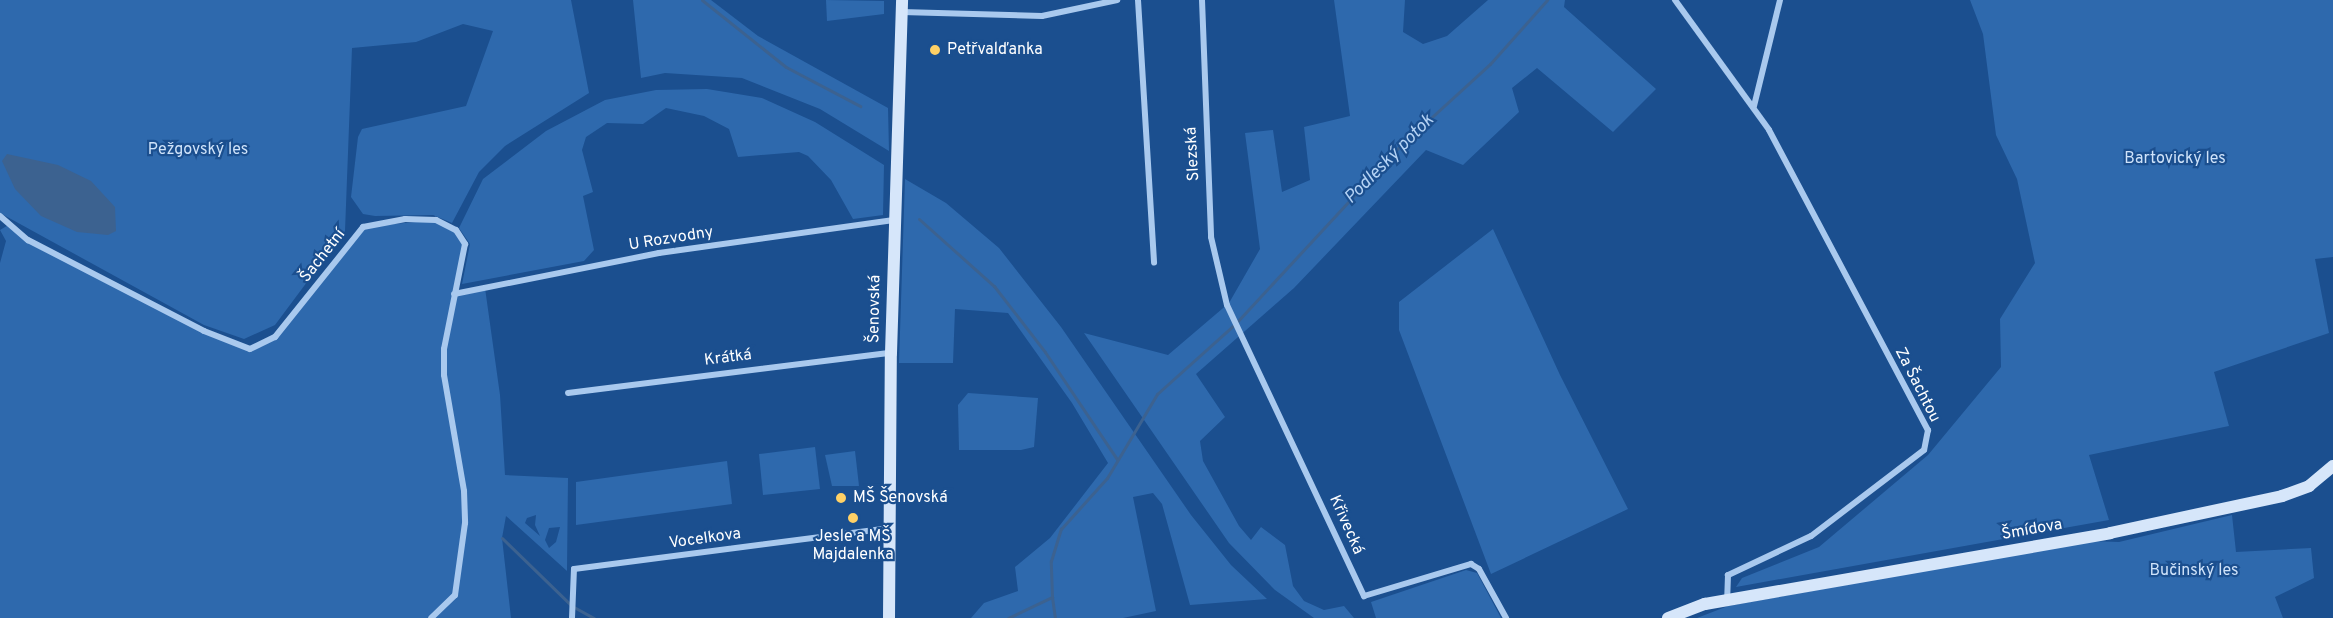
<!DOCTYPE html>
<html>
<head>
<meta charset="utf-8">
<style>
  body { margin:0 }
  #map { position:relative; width:2333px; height:618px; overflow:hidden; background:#1b4f8f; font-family:Overpass,sans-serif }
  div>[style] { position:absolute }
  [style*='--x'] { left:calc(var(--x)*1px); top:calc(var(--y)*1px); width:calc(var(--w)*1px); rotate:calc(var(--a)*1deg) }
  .green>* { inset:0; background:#2e69ad }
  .water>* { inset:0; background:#3c6290 }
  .stream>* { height:3px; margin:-1.5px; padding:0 1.5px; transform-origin:1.5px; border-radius:1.5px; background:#3c6290 }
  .street>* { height:6px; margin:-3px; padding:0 3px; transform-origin:3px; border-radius:3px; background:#a9c9ee }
  .secondary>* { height:12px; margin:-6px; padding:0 6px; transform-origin:6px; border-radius:6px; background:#d6e6fa }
  .dots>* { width:16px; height:16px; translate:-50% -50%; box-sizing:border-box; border:3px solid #1b4f8f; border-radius:50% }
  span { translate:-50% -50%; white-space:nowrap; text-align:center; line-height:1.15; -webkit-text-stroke:4.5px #1b4f8f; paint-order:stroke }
  .poi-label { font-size:16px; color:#fff }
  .left { translate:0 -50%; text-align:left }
  .park-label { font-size:16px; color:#cfe3fa }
  .street-label { font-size:16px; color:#fff }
  .water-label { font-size:18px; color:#b5d3f5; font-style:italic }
</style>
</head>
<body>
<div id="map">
  <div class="green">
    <i style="clip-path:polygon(0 0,571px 0,589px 93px,505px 146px,479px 172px,452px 223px,433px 215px,375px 216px,363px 214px,351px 197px,358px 137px,362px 129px,466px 106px,493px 31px,463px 24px,416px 42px,352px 48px,345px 231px,275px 325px,244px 339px,204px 325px,0 213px)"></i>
    <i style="clip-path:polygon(633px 0,711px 0,758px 36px,888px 108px,889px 151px,820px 109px,742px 78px,665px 73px,641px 78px)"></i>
    <i style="clip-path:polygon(826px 0,884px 1px,884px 14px,827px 21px)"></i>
    <i style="clip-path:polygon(1334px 0,1405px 0,1403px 32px,1423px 44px,1447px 36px,1488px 0,1565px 0,1564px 7px,1656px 89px,1613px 132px,1537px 68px,1512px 88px,1519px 112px,1463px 165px,1426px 150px,1294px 288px,1196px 374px,1225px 417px,1200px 441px,1203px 461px,1239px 526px,1251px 540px,1261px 527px,1285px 545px,1293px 586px,1304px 601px,1324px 610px,1344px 606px,1354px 618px,1314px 618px,1275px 590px,1229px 543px,1084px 333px,1168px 355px,1229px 303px,1260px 249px,1245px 133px,1273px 130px,1282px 192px,1310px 180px,1304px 127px,1350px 116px)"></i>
    <i style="clip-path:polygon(1970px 0,2333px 0,2333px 257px,2315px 259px,2329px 333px,2214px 372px,2229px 426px,2089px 455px,2109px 520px,1736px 587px,1742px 578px,1819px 547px,1928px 455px,2001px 367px,2000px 319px,2035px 263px,2017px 179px,1996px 135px,1983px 34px)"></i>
    <i style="clip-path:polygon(707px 89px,762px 98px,815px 122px,884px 165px,883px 215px,853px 219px,831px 180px,808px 156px,799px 152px,738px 157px,729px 129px,704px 116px,666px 108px,643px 124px,607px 123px,586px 137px,582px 150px,593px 192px,583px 196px,594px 250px,584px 261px,462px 284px,470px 244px,459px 228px,483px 179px,546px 131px,605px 100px,656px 90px)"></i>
    <i style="clip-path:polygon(905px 179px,946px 203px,999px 248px,1061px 327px,1191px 515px,1231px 565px,1267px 599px,1190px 605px,1162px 504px,1153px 493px,1133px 497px,1156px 611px,1123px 618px,971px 618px,984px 603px,1018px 591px,1015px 567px,1050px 538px,1108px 463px,1072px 403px,1008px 313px,955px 309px,953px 363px,899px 363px)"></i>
    <i style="clip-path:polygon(evenodd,436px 220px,454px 228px,465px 244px,454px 294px,485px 288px,500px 395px,505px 475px,568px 478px,567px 571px,506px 516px,502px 538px,511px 618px,0 618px,0 263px,6px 241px,0 230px,10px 224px,28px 240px,204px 331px,250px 349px,275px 337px,363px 227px,436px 220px,536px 515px,535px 525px,540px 536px,525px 523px,527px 518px,536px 515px,436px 220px,560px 527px,556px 542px,549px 548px,545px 540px,549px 528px,560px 527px)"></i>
    <i style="clip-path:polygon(1493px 229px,1560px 375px,1628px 509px,1491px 574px,1399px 330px,1399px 302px)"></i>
    <i style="clip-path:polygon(968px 393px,1038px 398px,1034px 447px,1021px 450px,959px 450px,958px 405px)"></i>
    <i style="clip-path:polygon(815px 447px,820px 489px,763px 495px,759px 454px)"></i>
    <i style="clip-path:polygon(855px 451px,859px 486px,832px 486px,825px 455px)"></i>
    <i style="clip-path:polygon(727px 461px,732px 504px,576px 525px,576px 482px)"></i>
    <i style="clip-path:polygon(2232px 515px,2236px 552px,2311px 548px,2314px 578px,2275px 597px,2283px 618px,1697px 618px,1728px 606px,2090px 541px,2119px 542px)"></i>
    <i style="clip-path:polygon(1466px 570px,1477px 573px,1501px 618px,1376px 618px,1371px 602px)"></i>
  </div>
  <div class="water">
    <i style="clip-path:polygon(7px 154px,58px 165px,91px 181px,115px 207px,116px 231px,108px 235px,77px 232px,41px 216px,15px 189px,2px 161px)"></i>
  </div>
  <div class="stream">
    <i style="--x:702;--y:0;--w:107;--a:38.6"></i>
    <i style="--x:786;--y:67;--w:84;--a:27.8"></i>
    <i style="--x:919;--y:219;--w:101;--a:41.8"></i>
    <i style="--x:994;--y:286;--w:83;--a:52.3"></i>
    <i style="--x:1045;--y:352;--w:129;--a:56.1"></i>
    <i style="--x:1236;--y:323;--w:240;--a:-47.2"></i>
    <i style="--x:1399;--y:147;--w:123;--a:-42.4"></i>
    <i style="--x:1490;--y:64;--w:86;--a:-48.3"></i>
    <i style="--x:502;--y:538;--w:98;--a:44.2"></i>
    <i style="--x:572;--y:606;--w:25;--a:29"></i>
    <i style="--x:1052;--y:597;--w:21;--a:82"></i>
    <i style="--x:1008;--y:618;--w:49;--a:-25.5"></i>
    <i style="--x:1052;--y:597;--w:36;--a:-92"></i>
    <i style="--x:1051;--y:561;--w:34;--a:-73"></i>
    <i style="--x:1061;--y:529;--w:69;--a:-48"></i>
    <i style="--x:1107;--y:478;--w:98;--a:-59.2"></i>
    <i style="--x:1157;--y:394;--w:105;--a:-41.9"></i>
  </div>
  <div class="street">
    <i style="--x:1138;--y:0;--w:263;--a:86.5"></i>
    <i style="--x:1202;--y:0;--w:237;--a:87.8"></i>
    <i style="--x:1211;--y:237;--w:70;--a:76.8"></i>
    <i style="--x:1227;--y:305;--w:322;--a:64.8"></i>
    <i style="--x:1364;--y:596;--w:112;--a:-16.7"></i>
    <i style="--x:1471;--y:564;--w:9;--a:32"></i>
    <i style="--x:1479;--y:569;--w:56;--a:61.1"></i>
    <i style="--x:1675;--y:0;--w:160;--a:54.1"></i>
    <i style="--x:1769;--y:130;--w:340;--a:62.1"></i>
    <i style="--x:1928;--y:430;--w:20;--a:101"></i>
    <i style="--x:1924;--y:450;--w:142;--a:142.7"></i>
    <i style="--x:1811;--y:536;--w:92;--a:154.8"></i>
    <i style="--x:1728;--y:575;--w:25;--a:92"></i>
    <i style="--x:902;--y:12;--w:140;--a:1.6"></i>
    <i style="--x:1042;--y:16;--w:77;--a:-12"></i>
    <i style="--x:1754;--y:106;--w:109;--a:-76.2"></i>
    <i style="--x:0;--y:216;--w:37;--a:41"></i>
    <i style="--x:28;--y:240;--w:198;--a:27.3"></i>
    <i style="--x:204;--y:331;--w:49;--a:21.4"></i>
    <i style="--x:250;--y:349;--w:28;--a:-26"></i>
    <i style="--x:275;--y:337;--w:141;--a:-51.3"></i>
    <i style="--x:363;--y:227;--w:43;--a:-10.8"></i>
    <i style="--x:405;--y:219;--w:31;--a:2"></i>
    <i style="--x:436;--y:220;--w:22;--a:27"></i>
    <i style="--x:456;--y:230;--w:17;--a:57"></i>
    <i style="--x:465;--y:244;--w:107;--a:101.3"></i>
    <i style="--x:444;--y:349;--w:26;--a:90"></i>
    <i style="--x:444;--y:375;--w:118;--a:80.2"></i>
    <i style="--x:464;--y:491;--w:32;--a:88"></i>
    <i style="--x:465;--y:523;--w:73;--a:97.9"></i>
    <i style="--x:455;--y:595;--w:33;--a:136"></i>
    <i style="--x:454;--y:294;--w:209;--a:-11.3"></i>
    <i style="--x:659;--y:253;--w:237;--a:-8"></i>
    <i style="--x:568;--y:393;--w:325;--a:-7.1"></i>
    <i style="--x:572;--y:618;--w:49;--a:-87.7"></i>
    <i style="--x:574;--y:569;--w:317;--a:-7.4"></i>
  </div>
  <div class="secondary">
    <i style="--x:889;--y:618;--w:265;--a:-89.6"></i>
    <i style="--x:891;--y:353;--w:353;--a:-88.2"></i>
    <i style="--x:1668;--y:618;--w:40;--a:-21"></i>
    <i style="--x:1705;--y:604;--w:411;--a:-9.9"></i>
    <i style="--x:2110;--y:533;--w:176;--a:-12.1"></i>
    <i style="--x:2282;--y:496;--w:29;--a:-20"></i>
    <i style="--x:2309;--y:486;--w:31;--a:-40"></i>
  </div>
  <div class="dots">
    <i style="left:935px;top:50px;background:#ffd166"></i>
    <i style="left:841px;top:498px;background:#ffd166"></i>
    <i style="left:853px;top:518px;background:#ffd166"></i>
  </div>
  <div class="poi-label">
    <span class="left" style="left:947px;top:50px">Petřvalďanka</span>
    <span class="left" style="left:853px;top:498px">MŠ Šenovská</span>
    <span style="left:853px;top:546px">Jesle a MŠ<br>Majdalenka</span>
  </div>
  <div class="park-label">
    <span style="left:198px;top:150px">Pežgovský les</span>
    <span style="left:2175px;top:159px">Bartovický les</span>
    <span style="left:2194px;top:571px">Bučinský les</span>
  </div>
  <div class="street-label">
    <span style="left:1193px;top:154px;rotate:-93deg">Slezská</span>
    <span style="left:671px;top:239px;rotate:-9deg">U Rozvodny</span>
    <span style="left:323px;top:256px;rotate:-52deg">Šachetní</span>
    <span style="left:875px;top:309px;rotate:-89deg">Šenovská</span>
    <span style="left:728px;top:358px;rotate:-7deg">Krátká</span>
    <span style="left:1917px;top:385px;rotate:63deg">Za Šachtou</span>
    <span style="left:1346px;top:525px;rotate:66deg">Křivecká</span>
    <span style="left:2032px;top:530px;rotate:-10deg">Šmídova</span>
    <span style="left:705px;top:539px;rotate:-8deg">Vocelkova</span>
  </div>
  <div class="water-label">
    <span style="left:1390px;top:160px;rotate:-45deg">Podleský potok</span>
  </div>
</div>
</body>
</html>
